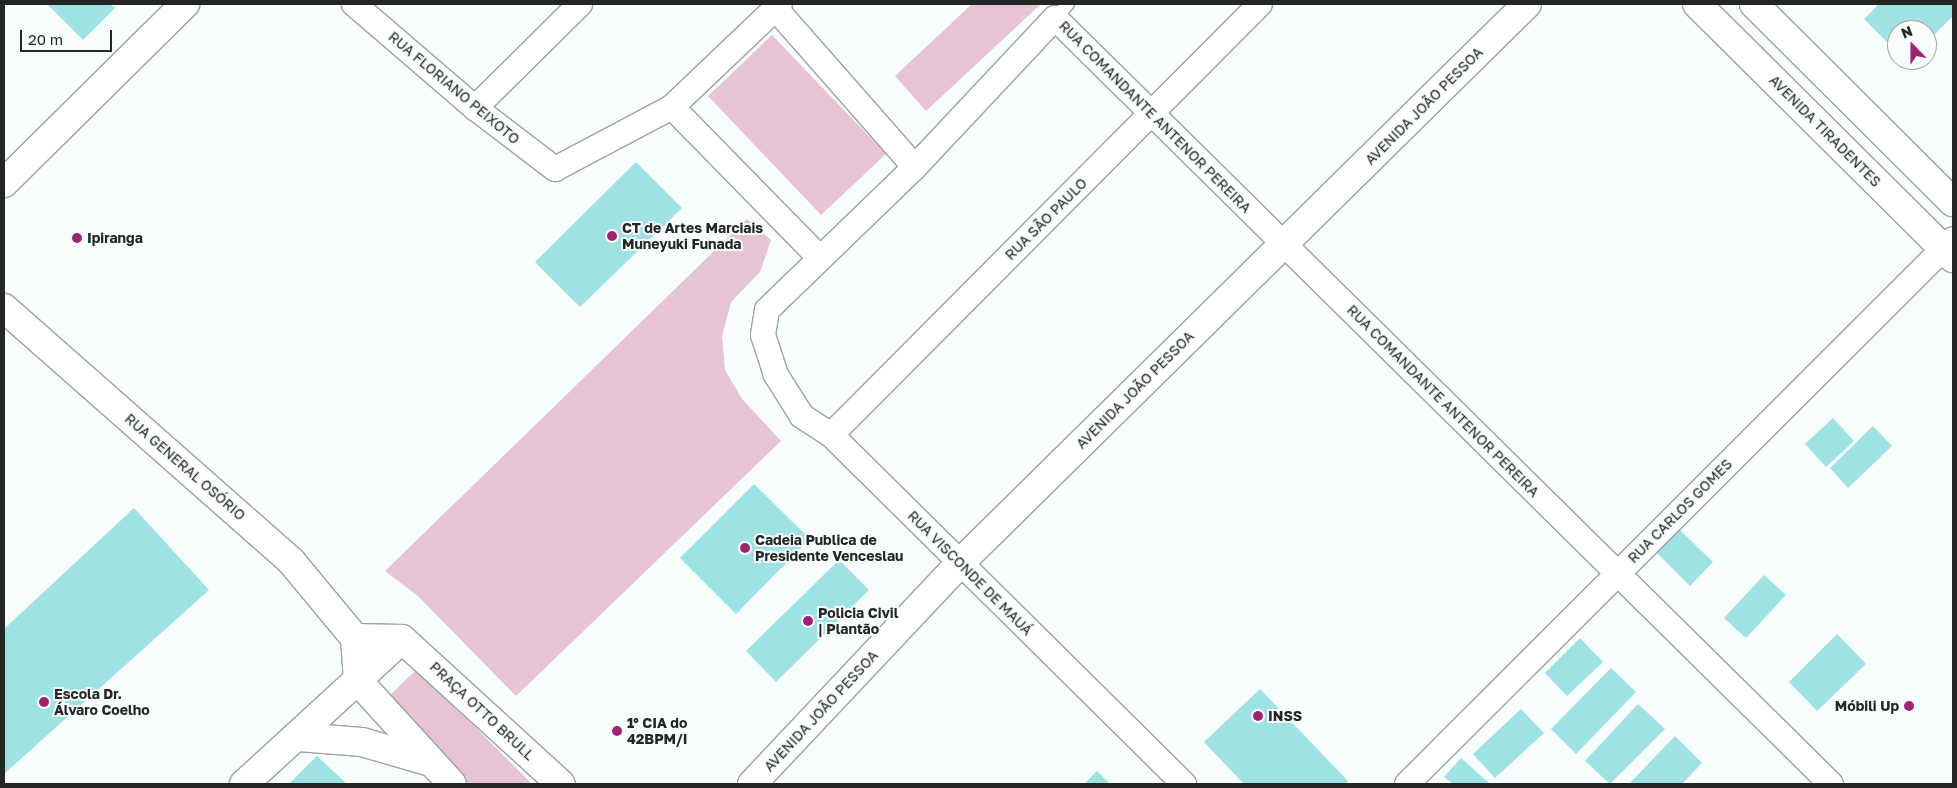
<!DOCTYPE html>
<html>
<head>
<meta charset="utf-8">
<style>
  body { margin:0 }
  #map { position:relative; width:1957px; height:788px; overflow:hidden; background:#f7fcfc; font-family:"Golos Text",sans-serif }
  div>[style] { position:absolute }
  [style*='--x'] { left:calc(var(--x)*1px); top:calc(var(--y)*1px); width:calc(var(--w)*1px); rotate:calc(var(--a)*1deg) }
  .green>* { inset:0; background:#e6c3d5 }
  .building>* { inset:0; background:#9fe2e4 }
  .roads { filter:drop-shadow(1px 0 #9ea2a2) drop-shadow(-1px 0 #9ea2a2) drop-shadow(0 1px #9ea2a2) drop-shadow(0 -1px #9ea2a2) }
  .service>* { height:12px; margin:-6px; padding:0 6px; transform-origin:6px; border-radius:6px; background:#fff }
  .minor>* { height:24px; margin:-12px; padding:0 12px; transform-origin:12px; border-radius:12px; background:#fff }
  .tertiary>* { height:28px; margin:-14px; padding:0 14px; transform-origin:14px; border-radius:14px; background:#fff }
  .secondary>* { height:28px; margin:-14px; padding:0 14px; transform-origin:14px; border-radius:14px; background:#fff }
  .dots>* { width:14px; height:14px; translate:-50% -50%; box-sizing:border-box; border:2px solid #f7fcfc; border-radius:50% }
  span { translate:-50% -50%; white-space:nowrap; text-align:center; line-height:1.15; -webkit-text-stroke:4px #f7fcfc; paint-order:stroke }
  .street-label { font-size:14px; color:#242626 }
  .poi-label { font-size:14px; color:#242626; font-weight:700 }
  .left { translate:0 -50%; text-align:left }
  .right { translate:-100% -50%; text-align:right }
  .frame { position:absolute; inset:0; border:5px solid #242626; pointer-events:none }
  .north { position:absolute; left:1887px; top:20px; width:50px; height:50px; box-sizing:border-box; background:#f7fcfc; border:1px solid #a3a6a6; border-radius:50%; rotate:338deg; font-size:14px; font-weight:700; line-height:20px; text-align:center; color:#242626 }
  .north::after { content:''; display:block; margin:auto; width:18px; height:22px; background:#a02275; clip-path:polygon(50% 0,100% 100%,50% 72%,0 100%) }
  .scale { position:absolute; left:20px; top:30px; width:92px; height:22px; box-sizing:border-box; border:2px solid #242626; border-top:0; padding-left:6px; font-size:15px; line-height:18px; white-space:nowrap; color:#242626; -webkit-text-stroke:4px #f7fcfc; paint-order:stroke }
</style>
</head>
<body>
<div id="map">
  <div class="green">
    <i style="clip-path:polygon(972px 4px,1041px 4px,926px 111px,895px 76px)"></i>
    <i style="clip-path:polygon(772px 35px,886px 154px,821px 215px,708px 96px)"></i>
    <i style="clip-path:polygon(747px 219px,771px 240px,760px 272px,731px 302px,722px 336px,725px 370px,742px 399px,781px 441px,516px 696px,418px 596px,385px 571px)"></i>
    <i style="clip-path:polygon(417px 669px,532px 784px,469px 784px,385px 700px)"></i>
  </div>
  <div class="building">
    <i style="clip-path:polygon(47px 4px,110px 4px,115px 8px,83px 40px)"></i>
    <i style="clip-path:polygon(1879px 4px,1953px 4px,1953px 16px,1927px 42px,1927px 30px,1897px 30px,1897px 52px,1864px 19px)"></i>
    <i style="clip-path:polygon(636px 162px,682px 208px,580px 307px,535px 262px)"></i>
    <i style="clip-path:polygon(1833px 418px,1854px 441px,1826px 467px,1805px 444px)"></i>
    <i style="clip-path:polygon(1873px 426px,1892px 446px,1848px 488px,1830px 468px)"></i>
    <i style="clip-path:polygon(754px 484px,810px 539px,736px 614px,680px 558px)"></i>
    <i style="clip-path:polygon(134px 508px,209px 590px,4px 774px,4px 629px)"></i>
    <i style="clip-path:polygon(1679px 529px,1713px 562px,1690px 586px,1656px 552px)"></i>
    <i style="clip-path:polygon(839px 560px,869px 590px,776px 682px,746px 651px)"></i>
    <i style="clip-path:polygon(1764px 575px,1786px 595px,1746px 638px,1724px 618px)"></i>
    <i style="clip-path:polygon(1837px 634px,1866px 664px,1817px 711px,1789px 682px)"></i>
    <i style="clip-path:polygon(1580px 638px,1603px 662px,1567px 696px,1545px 673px)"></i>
    <i style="clip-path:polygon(1611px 668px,1636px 692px,1576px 754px,1551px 729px)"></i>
    <i style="clip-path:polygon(1260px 689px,1348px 781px,1345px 784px,1244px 784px,1204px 742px)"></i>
    <i style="clip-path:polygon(1638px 704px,1665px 729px,1610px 784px,1585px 761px)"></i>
    <i style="clip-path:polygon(1521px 709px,1544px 733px,1495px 778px,1473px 754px)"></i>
    <i style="clip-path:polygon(1675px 736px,1702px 763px,1682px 784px,1629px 784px)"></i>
    <i style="clip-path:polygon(317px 756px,347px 784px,289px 784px)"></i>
    <i style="clip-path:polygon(1461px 758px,1490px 784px,1453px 784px,1444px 777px)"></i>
    <i style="clip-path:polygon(1097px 771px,1110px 784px,1084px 784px)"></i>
  </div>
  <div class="roads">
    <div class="service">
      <i style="--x:1055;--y:18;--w:19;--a:-47"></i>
    </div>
    <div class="minor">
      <i style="--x:354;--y:4;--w:160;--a:40.7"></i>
      <i style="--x:475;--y:108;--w:101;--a:37.3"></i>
      <i style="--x:555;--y:169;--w:132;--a:-27.9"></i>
      <i style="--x:672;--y:107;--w:149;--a:-43.6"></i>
      <i style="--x:776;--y:9;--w:210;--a:48.7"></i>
      <i style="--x:672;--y:107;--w:211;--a:45.6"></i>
      <i style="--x:475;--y:108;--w:148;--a:-44.7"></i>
      <i style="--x:831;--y:435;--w:608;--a:-45.13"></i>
      <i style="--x:1184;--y:784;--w:496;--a:-135.3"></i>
      <i style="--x:831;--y:435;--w:35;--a:-147"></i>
      <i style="--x:802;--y:416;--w:49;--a:-122.4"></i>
      <i style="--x:776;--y:375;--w:42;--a:-108"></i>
      <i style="--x:763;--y:335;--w:25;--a:-81"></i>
      <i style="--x:767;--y:310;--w:206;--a:-44"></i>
      <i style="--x:915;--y:167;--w:204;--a:-46.8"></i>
      <i style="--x:1055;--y:18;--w:1090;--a:44.63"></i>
      <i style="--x:1407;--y:784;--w:771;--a:-44.95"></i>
    </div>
    <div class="tertiary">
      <i style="--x:244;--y:784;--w:214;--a:-42.5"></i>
    </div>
    <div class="secondary">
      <i style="--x:1697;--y:4;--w:361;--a:44.8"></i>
      <i style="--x:1754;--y:4;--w:281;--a:44.9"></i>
      <i style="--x:4;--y:183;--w:255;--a:-44.7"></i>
      <i style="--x:4;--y:308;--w:383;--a:41.4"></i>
      <i style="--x:291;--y:561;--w:100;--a:50.3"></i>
      <i style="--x:355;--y:638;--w:43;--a:86"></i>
      <i style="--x:358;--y:681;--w:139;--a:47.6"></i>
      <i style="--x:355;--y:638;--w:47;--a:1.2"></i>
      <i style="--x:402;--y:639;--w:215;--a:42.4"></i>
      <i style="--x:299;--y:737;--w:63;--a:4.5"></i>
      <i style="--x:362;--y:742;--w:68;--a:16.3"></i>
      <i style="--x:752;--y:784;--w:303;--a:-46.7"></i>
      <i style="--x:960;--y:563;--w:796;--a:-44.59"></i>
    </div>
  </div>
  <div class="dots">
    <i style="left:612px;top:236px;background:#a02275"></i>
    <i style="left:77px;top:238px;background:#a02275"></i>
    <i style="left:745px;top:548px;background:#a02275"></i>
    <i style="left:808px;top:621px;background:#a02275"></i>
    <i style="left:44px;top:702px;background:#a02275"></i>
    <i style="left:1909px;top:706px;background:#a02275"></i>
    <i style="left:1258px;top:716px;background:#a02275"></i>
    <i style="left:617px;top:731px;background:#a02275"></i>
  </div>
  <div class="street-label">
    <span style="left:454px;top:88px;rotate:40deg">RUA FLORIANO PEIXOTO</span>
    <span style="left:1424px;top:106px;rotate:-45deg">AVENIDA JOÃO PESSOA</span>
    <span style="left:1155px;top:117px;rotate:45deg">RUA COMANDANTE ANTENOR PEREIRA</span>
    <span style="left:1825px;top:131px;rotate:45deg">AVENIDA TIRADENTES</span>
    <span style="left:1046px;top:219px;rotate:-45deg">RUA SÃO PAULO</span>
    <span style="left:1135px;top:390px;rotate:-45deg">AVENIDA JOÃO PESSOA</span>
    <span style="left:1443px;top:401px;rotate:45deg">RUA COMANDANTE ANTENOR PEREIRA</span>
    <span style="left:185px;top:467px;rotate:41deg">RUA GENERAL OSÓRIO</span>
    <span style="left:1680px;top:511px;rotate:-45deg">RUA CARLOS GOMES</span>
    <span style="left:970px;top:573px;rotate:45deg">RUA VISCONDE DE MAUÁ</span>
    <span style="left:482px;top:711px;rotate:43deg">PRAÇA OTTO BRULL</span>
    <span style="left:821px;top:711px;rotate:-47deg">AVENIDA JOÃO PESSOA</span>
  </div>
  <div class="poi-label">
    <span class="left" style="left:622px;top:236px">CT de Artes Marciais<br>Muneyuki Funada</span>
    <span class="left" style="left:87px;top:238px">Ipiranga</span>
    <span class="left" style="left:755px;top:548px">Cadeia Publica de<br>Presidente Venceslau</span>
    <span class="left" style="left:818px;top:621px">Policia Civil<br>| Plantão</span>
    <span class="left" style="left:54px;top:702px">Escola Dr.<br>Álvaro Coelho</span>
    <span class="right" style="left:1899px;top:706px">Móbili Up</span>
    <span class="left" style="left:1268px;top:716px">INSS</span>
    <span class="left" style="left:627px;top:731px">1° CIA do<br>42BPM/I</span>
  </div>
  <div class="frame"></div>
  <div class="north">N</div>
  <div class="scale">20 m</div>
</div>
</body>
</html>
